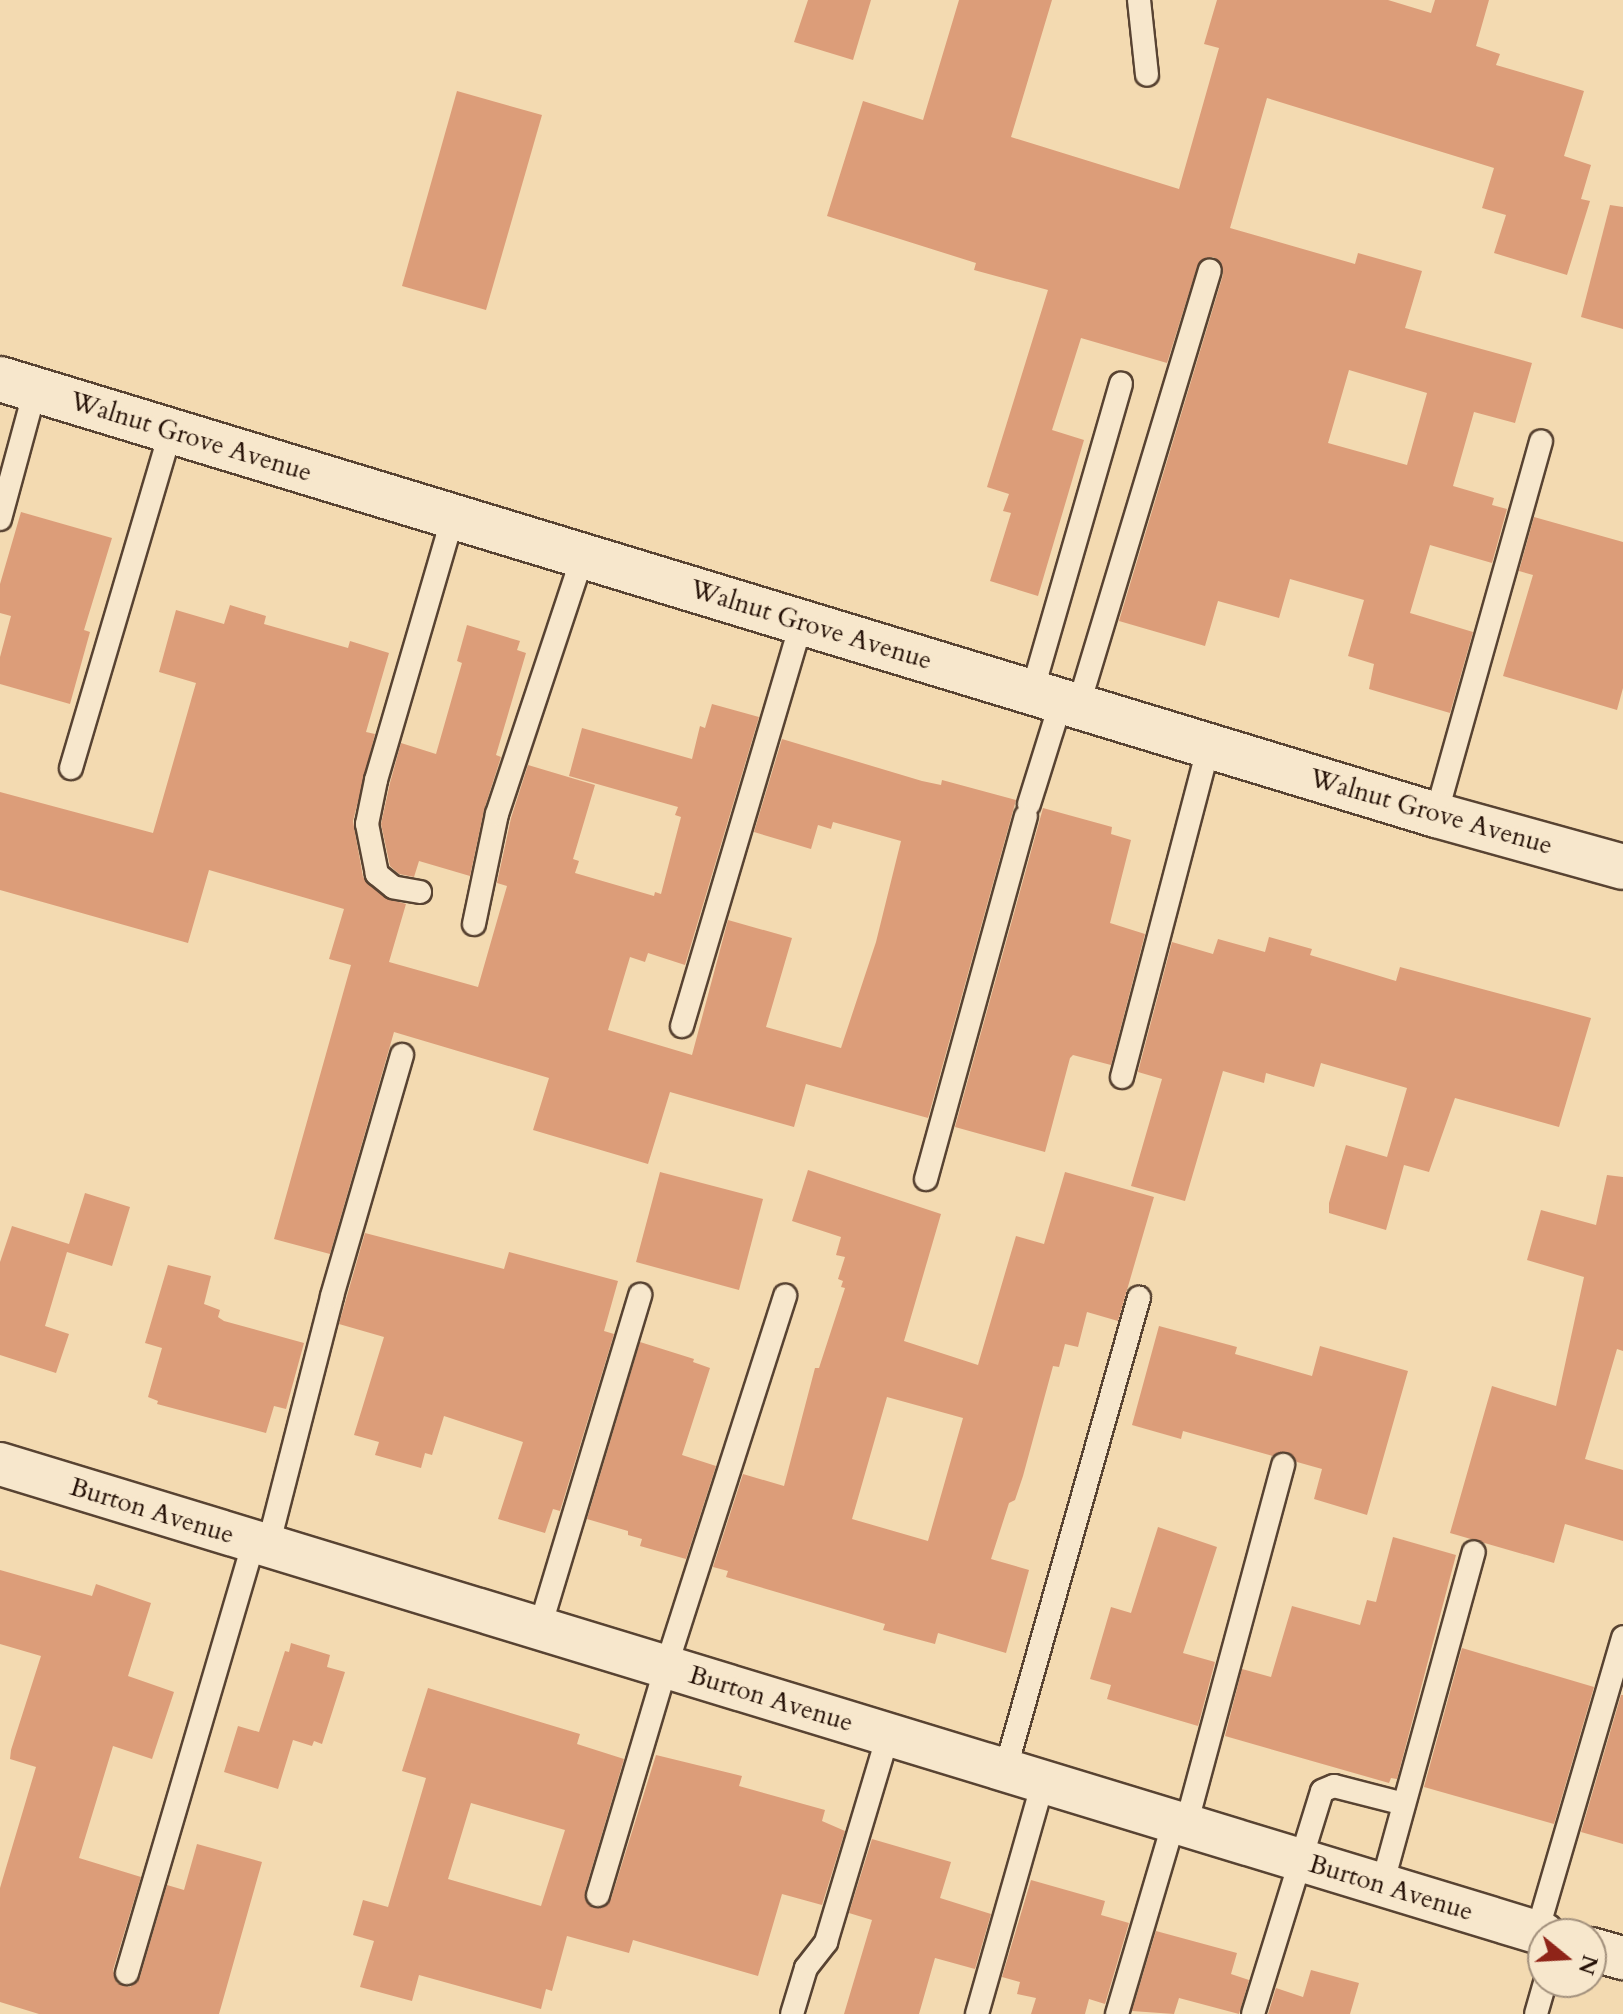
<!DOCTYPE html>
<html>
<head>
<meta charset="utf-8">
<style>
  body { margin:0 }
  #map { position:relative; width:1623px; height:2014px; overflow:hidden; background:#f3dab1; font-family:Cardo,serif }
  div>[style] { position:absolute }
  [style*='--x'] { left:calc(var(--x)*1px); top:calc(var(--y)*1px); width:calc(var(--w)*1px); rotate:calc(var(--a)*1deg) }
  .building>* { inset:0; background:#dc9d79 }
  .roads { filter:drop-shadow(2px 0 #584332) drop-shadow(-2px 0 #584332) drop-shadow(0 2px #584332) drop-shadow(0 -2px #584332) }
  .lane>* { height:22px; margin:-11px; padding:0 11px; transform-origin:11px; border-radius:11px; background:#f7e7cc }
  .street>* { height:42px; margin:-21px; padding:0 21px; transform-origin:21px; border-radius:21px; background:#f7e7cc }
  .secondary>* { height:44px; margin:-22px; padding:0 22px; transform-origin:22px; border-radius:22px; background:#f7e7cc }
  span { translate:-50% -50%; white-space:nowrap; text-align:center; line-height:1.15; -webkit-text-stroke:7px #f7e7cc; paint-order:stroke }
  .street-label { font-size:26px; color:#251107 }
  .north { position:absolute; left:1527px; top:1918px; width:80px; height:80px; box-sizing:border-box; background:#f7e7cc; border:2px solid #a3917d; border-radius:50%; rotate:108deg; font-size:22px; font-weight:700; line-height:32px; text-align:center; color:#251107 }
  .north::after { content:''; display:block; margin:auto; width:28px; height:36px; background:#8f2418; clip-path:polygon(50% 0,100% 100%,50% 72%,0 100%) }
</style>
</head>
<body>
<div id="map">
  <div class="building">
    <i style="clip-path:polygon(808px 0,871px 0,853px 60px,794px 42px)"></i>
    <i style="clip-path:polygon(evenodd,959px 0,1052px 0,1011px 137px,1179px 189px,1219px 48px,1204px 44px,1217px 0,1388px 0,1431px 13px,1435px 0,1489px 0,1476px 46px,1500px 54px,1496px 65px,1584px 91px,1564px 156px,1591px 165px,1581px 199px,1590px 201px,1567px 275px,1494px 253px,1506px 215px,1482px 208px,1494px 168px,1267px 98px,1230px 228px,1355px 264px,1358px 253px,1422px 271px,1405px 328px,1532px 363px,1515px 423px,1474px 412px,1453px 486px,1494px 498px,1492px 505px,1507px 509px,1492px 563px,1430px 545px,1410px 613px,1473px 632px,1450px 713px,1369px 689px,1374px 664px,1348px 656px,1364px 600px,1290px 579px,1279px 618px,1218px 601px,1205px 646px,1119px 621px,1223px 275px,1221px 262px,1213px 257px,1201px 260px,1197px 267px,1167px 363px,1081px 338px,1052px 430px,1084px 440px,1038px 596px,990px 581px,1011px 513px,1003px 511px,1009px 494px,987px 487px,1048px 290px,974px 270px,976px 263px,827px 216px,863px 101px,923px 120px,959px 0,1349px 370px,1427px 393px,1407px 465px,1328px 443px,1349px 370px)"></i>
    <i style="clip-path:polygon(457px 91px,542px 115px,486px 310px,402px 286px)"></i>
    <i style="clip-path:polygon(1610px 205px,1623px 207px,1623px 329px,1581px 317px)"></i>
    <i style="clip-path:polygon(21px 512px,112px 538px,84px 630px,90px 632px,70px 704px,0 684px,0 657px,11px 616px,0 613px,0 584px)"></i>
    <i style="clip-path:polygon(1534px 517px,1623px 542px,1623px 688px,1617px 710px,1503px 676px,1533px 575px,1519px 571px)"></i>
    <i style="clip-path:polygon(230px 605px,266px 616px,264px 624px,348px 648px,350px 641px,389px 653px,366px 732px,375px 734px,353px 821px,363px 877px,385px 898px,406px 904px,389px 962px,478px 987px,507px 886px,497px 883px,511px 818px,528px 765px,595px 785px,573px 859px,579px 861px,575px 873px,654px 896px,655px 892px,661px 894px,681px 817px,675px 815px,678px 807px,569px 776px,582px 728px,692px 759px,700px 726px,705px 728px,712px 704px,759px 717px,685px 965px,648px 953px,645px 962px,630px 957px,608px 1030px,692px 1055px,728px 920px,792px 938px,766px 1027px,841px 1048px,876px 942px,901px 841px,833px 822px,831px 829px,818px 825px,811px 849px,754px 832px,782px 739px,922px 781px,941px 785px,942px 780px,1016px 800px,928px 1118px,806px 1084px,794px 1127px,670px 1092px,648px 1164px,533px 1130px,549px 1078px,394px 1032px,330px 1254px,274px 1239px,351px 965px,329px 959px,344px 909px,209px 870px,188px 943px,0 890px,0 792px,153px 833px,196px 683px,159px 672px,176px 610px,224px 624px)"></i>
    <i style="clip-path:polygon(467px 625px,520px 641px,517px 650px,526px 653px,496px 755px,501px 757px,484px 810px,470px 876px,419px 861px,414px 877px,399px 874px,390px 866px,381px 824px,390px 783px,401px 743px,436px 754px,462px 663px,457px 661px)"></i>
    <i style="clip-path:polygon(1043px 808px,1112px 827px,1111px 834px,1131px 840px,1110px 923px,1145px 934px,1111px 1065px,1073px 1055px,1070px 1058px,1045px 1152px,955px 1127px)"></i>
    <i style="clip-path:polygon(1269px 937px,1312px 949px,1310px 955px,1396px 981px,1400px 967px,1591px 1018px,1559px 1127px,1455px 1098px,1429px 1172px,1404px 1165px,1386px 1230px,1329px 1213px,1329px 1203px,1346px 1145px,1387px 1157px,1407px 1088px,1321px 1063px,1314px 1087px,1266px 1073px,1264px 1083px,1223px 1071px,1185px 1201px,1131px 1186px,1162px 1079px,1138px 1072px,1172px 942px,1213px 954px,1218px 939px,1265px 952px)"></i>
    <i style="clip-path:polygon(evenodd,808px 1170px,941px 1214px,904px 1341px,978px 1365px,1016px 1236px,1044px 1244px,1065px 1172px,1154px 1197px,1118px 1321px,1087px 1312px,1078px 1347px,1065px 1344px,1059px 1367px,1053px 1366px,1023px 1476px,1015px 1500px,1009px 1503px,991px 1559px,1029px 1570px,1006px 1653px,938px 1633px,935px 1644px,883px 1630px,885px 1624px,726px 1577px,728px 1571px,713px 1567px,743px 1474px,784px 1486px,815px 1368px,819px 1368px,845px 1288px,841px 1287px,843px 1281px,838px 1279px,845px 1257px,836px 1255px,841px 1237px,792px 1221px,808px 1170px,887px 1397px,963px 1418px,928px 1541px,852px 1519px,887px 1397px)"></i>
    <i style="clip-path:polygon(660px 1172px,763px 1199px,739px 1290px,636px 1262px)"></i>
    <i style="clip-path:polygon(1607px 1175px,1623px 1177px,1623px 1351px,1617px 1349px,1585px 1459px,1623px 1470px,1623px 1541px,1565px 1524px,1554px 1563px,1450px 1533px,1492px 1386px,1556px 1406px,1584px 1277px,1527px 1260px,1541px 1210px,1596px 1225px)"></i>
    <i style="clip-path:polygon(85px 1193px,130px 1207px,112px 1266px,67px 1252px,45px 1326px,69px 1334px,56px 1373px,0 1355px,0 1262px,12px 1226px,69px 1244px)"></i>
    <i style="clip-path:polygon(365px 1233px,504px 1269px,509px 1252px,618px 1281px,604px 1331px,614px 1334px,560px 1511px,553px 1509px,545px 1533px,498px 1519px,523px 1442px,444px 1416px,432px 1455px,425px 1453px,421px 1468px,375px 1455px,379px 1442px,354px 1435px,384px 1337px,339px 1324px)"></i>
    <i style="clip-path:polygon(168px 1265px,211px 1276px,204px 1304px,220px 1310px,218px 1317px,224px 1321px,304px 1343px,286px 1409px,274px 1406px,266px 1433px,157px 1404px,158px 1401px,148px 1397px,162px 1348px,145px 1343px)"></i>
    <i style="clip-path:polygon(1159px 1326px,1237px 1347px,1235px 1354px,1312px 1376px,1320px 1346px,1408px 1371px,1367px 1515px,1314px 1499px,1322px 1469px,1297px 1462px,1287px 1452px,1273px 1456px,1183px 1431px,1181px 1439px,1132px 1425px)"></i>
    <i style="clip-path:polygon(640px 1342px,694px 1359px,693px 1362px,710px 1368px,682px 1455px,716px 1466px,686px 1559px,640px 1546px,642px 1539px,628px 1535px,628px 1531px,587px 1519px)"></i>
    <i style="clip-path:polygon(1158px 1527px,1217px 1547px,1183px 1653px,1215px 1662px,1198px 1726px,1107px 1699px,1111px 1685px,1090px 1679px,1111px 1607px,1131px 1613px)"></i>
    <i style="clip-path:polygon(1393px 1537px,1456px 1555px,1397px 1779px,1391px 1778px,1389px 1783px,1225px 1736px,1242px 1669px,1271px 1677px,1292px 1606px,1360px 1625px,1367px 1600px,1376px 1602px)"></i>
    <i style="clip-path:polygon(0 1570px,92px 1596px,96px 1584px,151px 1603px,128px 1676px,174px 1692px,152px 1759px,113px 1746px,79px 1858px,141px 1877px,113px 1970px,117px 1983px,130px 1987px,140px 1977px,167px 1885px,184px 1890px,197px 1844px,262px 1862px,219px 2014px,39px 2014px,0 2002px,0 1888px,36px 1767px,10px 1759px,11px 1750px,41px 1656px,0 1644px)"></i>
    <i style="clip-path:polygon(291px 1643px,330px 1655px,327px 1667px,345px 1672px,322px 1744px,314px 1741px,312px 1746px,293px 1740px,278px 1789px,224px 1772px,238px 1726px,259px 1732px,285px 1651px,289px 1652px)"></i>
    <i style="clip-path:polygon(1462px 1648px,1594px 1687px,1554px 1824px,1424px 1787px)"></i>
    <i style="clip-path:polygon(evenodd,428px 1688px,580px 1734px,577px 1744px,624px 1759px,585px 1891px,585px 1899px,593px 1908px,602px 1908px,611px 1899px,656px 1755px,742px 1776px,739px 1786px,825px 1810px,822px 1821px,845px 1831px,822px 1905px,782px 1894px,758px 1976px,633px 1940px,629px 1953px,567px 1936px,552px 1991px,546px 1989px,541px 2009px,419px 1975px,412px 2001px,360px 1987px,374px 1941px,353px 1935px,363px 1900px,388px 1907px,426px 1778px,402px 1771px,428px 1688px,471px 1803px,565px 1830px,541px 1906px,448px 1879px,471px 1803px)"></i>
    <i style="clip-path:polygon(1621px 1695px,1623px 1695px,1623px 1844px,1581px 1832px)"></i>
    <i style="clip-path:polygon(872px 1839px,951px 1862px,940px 1898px,991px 1914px,975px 1969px,935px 1958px,919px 2014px,844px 2014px,872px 1920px,849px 1913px)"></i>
    <i style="clip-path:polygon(1031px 1880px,1105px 1901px,1101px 1915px,1129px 1923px,1105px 2004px,1089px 1999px,1085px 2014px,1031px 2014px,1036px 1998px,1017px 1994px,1020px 1982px,1002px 1977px)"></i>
    <i style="clip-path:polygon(1156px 1931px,1237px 1953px,1231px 1974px,1249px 1980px,1239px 2014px,1179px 1998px,1174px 2014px,1132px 2011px)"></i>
    <i style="clip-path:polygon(1311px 1970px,1359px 1983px,1350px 2014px,1268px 2014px,1276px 1988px,1303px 1997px)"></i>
  </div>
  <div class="roads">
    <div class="lane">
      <i style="--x:1139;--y:0;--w:75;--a:83.9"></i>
      <i style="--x:0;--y:519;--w:134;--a:-74.8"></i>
      <i style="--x:1032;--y:692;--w:321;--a:-73.9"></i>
      <i style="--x:1078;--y:707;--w:456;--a:-73.2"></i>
      <i style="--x:71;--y:768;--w:352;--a:-73.5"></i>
      <i style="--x:1029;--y:804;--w:107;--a:-72.6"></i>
      <i style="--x:1436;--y:815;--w:388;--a:-74.3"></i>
      <i style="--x:420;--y:892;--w:27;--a:-170"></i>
      <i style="--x:393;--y:887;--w:21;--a:-141"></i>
      <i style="--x:377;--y:874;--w:51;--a:-101.3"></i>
      <i style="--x:367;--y:824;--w:45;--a:-78.4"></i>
      <i style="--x:376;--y:780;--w:274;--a:-73.7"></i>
      <i style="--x:474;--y:924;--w:112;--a:-78.2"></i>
      <i style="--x:497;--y:814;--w:272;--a:-71.6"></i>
      <i style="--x:682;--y:1026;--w:421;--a:-73.5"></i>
      <i style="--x:1122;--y:1077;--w:342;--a:-75.3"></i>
      <i style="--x:926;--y:1179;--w:376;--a:-74.6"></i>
      <i style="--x:268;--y:1546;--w:258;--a:-75.6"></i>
      <i style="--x:332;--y:1296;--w:251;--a:-73.8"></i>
      <i style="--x:540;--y:1627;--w:347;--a:-73.2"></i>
      <i style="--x:1005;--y:1771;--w:492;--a:-74.2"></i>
      <i style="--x:1186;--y:1825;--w:373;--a:-74.9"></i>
      <i style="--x:1382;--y:1885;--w:345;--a:-74.6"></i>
      <i style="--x:598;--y:1895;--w:238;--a:-73.4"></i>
      <i style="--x:666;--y:1667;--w:390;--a:-72.2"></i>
      <i style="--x:1537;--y:1932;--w:307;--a:-73.7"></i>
      <i style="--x:127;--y:1973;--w:449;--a:-73.6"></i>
      <i style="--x:792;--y:2014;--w:48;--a:-73.1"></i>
      <i style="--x:806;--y:1968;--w:33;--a:-52"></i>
      <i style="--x:826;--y:1942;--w:216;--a:-73.3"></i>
      <i style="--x:977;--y:2014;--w:241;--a:-74.1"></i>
      <i style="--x:1117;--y:2014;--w:201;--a:-73.5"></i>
      <i style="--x:1253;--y:2014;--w:233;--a:-72.8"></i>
      <i style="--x:1322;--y:1791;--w:13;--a:-23"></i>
      <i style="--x:1334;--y:1786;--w:72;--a:14.4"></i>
      <i style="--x:1536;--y:2014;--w:33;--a:-74"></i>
    </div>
    <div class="street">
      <i style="--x:0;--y:1464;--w:1613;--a:16.94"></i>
      <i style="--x:1591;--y:1949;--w:33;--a:16"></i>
    </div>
    <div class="secondary">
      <i style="--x:0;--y:379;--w:1501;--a:16.89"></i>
      <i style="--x:1436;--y:815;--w:194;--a:15.5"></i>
    </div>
  </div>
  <div class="street-label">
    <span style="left:191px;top:437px;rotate:17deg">Walnut Grove Avenue</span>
    <span style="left:811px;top:625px;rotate:17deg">Walnut Grove Avenue</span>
    <span style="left:1431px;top:812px;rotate:16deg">Walnut Grove Avenue</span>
    <span style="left:152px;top:1511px;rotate:17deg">Burton Avenue</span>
    <span style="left:771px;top:1699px;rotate:17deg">Burton Avenue</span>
    <span style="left:1391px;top:1888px;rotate:17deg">Burton Avenue</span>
  </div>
  <div class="north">N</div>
</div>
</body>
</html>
